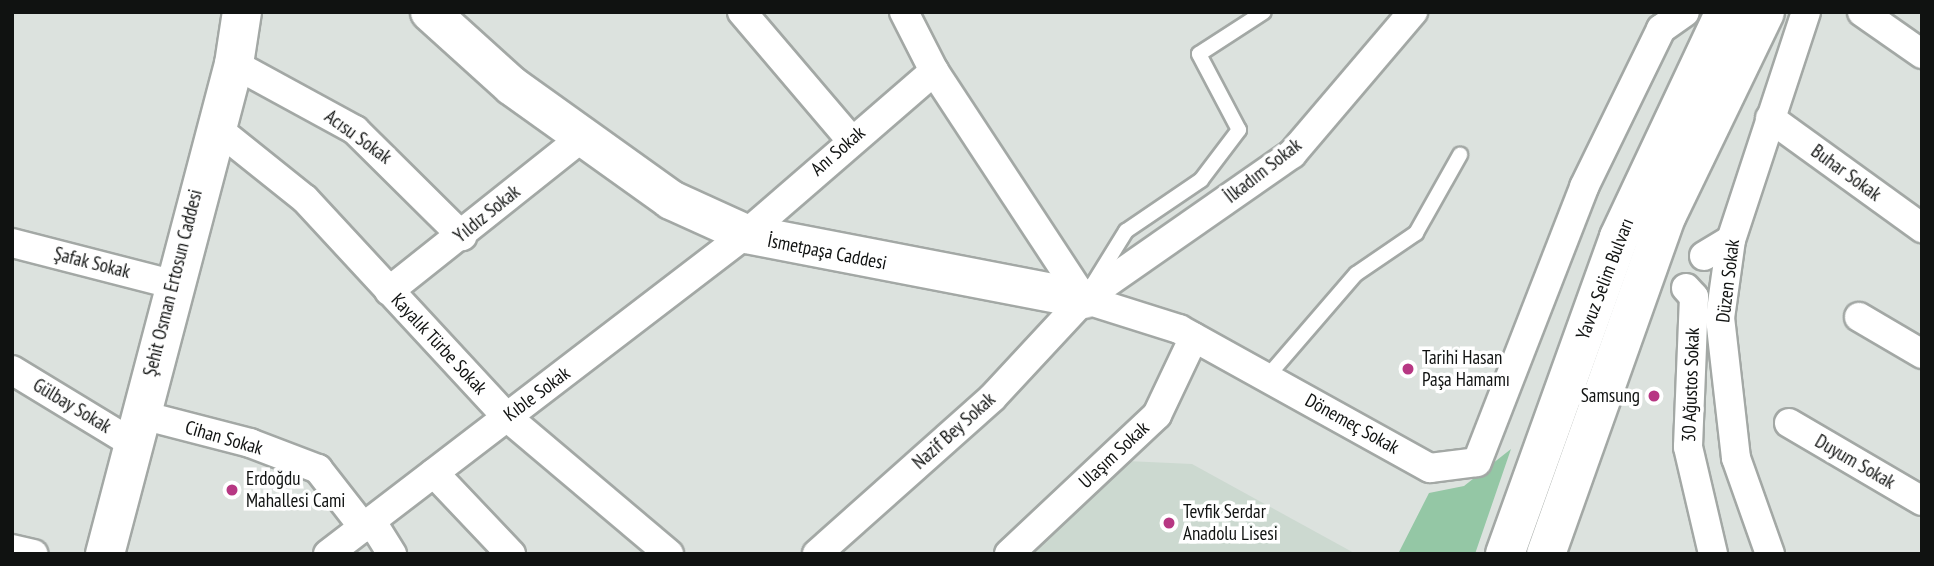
<!DOCTYPE html>
<html>
<head>
<meta charset="utf-8">
<style>
  body { margin:0 }
  #map { position:relative; width:1934px; height:566px; overflow:hidden; background:#dce2de; font-family:"PT Sans Narrow",sans-serif }
  div>[style] { position:absolute }
  [style*='--x'] { left:calc(var(--x)*1px); top:calc(var(--y)*1px); width:calc(var(--w)*1px); rotate:calc(var(--a)*1deg) }
  .built>* { inset:0; background:#ccd9d0 }
  .green>* { inset:0; background:#94c7a5 }
  .roads { filter:drop-shadow(2px 0 #a3a8a5) drop-shadow(-2px 0 #a3a8a5) drop-shadow(0 2px #a3a8a5) drop-shadow(0 -2px #a3a8a5) }
  .lane>* { height:14px; margin:-7px; padding:0 7px; transform-origin:7px; border-radius:7px; background:#fff }
  .street>* { height:28px; margin:-14px; padding:0 14px; transform-origin:14px; border-radius:14px; background:#fff }
  .secondary>* { height:38px; margin:-19px; padding:0 19px; transform-origin:19px; border-radius:19px; background:#fff }
  .dots>* { width:19px; height:19px; translate:-50% -50%; box-sizing:border-box; border:4px solid #fff; border-radius:50% }
  span { translate:-50% -50%; white-space:nowrap; text-align:center; line-height:1.15; -webkit-text-stroke:7px #fff; paint-order:stroke }
  .street-label { font-size:19px; color:#101211 }
  .poi-label { font-size:19px; color:#101211 }
  .left { translate:0 -50%; text-align:left }
  .right { translate:-100% -50%; text-align:right }
  .frame { position:absolute; inset:0; border:14px solid #101211; pointer-events:none }
</style>
</head>
<body>
<div id="map">
  <div class="built">
    <i style="clip-path:polygon(1127px 461px,1192px 464px,1356px 554px,1017px 554px)"></i>
  </div>
  <div class="green">
    <i style="clip-path:polygon(1511px 449px,1475px 554px,1398px 554px,1429px 493px,1464px 486px)"></i>
  </div>
  <div class="roads">
    <div class="lane">
      <i style="--x:1092;--y:286;--w:65;--a:-58.3"></i>
      <i style="--x:1126;--y:231;--w:91;--a:-34.2"></i>
      <i style="--x:1201;--y:180;--w:63;--a:-52.8"></i>
      <i style="--x:1239;--y:130;--w:86;--a:-117.8"></i>
      <i style="--x:1199;--y:54;--w:77;--a:-32.9"></i>
      <i style="--x:1267;--y:377;--w:136;--a:-49.2"></i>
      <i style="--x:1356;--y:274;--w:73;--a:-34.3"></i>
      <i style="--x:1416;--y:233;--w:90;--a:-60.6"></i>
    </div>
    <div class="street">
      <i style="--x:742;--y:12;--w:167;--a:49.6"></i>
      <i style="--x:904;--y:12;--w:66;--a:63"></i>
      <i style="--x:934;--y:71;--w:273;--a:56.7"></i>
      <i style="--x:1084;--y:299;--w:100;--a:17.5"></i>
      <i style="--x:1179;--y:329;--w:287;--a:29"></i>
      <i style="--x:1430;--y:468;--w:47;--a:-7.3"></i>
      <i style="--x:1477;--y:462;--w:295;--a:-68.7"></i>
      <i style="--x:1584;--y:187;--w:176;--a:-64"></i>
      <i style="--x:1661;--y:29;--w:29;--a:-35"></i>
      <i style="--x:1862;--y:12;--w:73;--a:35"></i>
      <i style="--x:234;--y:64;--w:138;--a:28.6"></i>
      <i style="--x:355;--y:130;--w:151;--a:44.7"></i>
      <i style="--x:1770;--y:118;--w:188;--a:35.9"></i>
      <i style="--x:215;--y:127;--w:115;--a:38.7"></i>
      <i style="--x:305;--y:199;--w:297;--a:47.2"></i>
      <i style="--x:507;--y:417;--w:212;--a:40.2"></i>
      <i style="--x:12;--y:243;--w:165;--a:14.4"></i>
      <i style="--x:1704;--y:256;--w:31;--a:-31"></i>
      <i style="--x:1686;--y:288;--w:12;--a:48"></i>
      <i style="--x:1694;--y:297;--w:150;--a:92.3"></i>
      <i style="--x:1688;--y:447;--w:110;--a:76.8"></i>
      <i style="--x:389;--y:291;--w:249;--a:-38.5"></i>
      <i style="--x:1859;--y:317;--w:73;--a:30.4"></i>
      <i style="--x:12;--y:370;--w:140;--a:31.3"></i>
      <i style="--x:138;--y:414;--w:116;--a:14.5"></i>
      <i style="--x:250;--y:443;--w:73;--a:20.9"></i>
      <i style="--x:318;--y:469;--w:75;--a:52.1"></i>
      <i style="--x:1789;--y:423;--w:154;--a:30.4"></i>
      <i style="--x:434;--y:473;--w:112;--a:46.5"></i>
      <i style="--x:372;--y:522;--w:38;--a:58"></i>
      <i style="--x:12;--y:549;--w:22;--a:13"></i>
      <i style="--x:328;--y:554;--w:526;--a:-37.44"></i>
      <i style="--x:746;--y:234;--w:249;--a:-40.9"></i>
      <i style="--x:817;--y:554;--w:234;--a:-41.7"></i>
      <i style="--x:992;--y:398;--w:135;--a:-47.1"></i>
      <i style="--x:1084;--y:299;--w:254;--a:-34.9"></i>
      <i style="--x:1292;--y:154;--w:187;--a:-49.6"></i>
      <i style="--x:1009;--y:554;--w:203;--a:-43.2"></i>
      <i style="--x:1157;--y:415;--w:86;--a:-64.6"></i>
      <i style="--x:1770;--y:554;--w:102;--a:-109.5"></i>
      <i style="--x:1736;--y:458;--w:141;--a:-96.5"></i>
      <i style="--x:1720;--y:318;--w:79;--a:-82"></i>
      <i style="--x:1731;--y:240;--w:240;--a:-71.8"></i>
    </div>
    <div class="secondary">
      <i style="--x:430;--y:12;--w:110;--a:42.1"></i>
      <i style="--x:512;--y:86;--w:196;--a:35.6"></i>
      <i style="--x:671;--y:200;--w:82;--a:24.4"></i>
      <i style="--x:746;--y:234;--w:344;--a:10.9"></i>
      <i style="--x:105;--y:554;--w:507;--a:-75.25"></i>
      <i style="--x:234;--y:64;--w:53;--a:-81.3"></i>
      <i style="--x:1505;--y:554;--w:337;--a:-70.2"></i>
      <i style="--x:1619;--y:237;--w:249;--a:-64.8"></i>
      <i style="--x:1546;--y:554;--w:360;--a:-70.4"></i>
      <i style="--x:1667;--y:215;--w:225;--a:-64.2"></i>
    </div>
  </div>
  <div class="dots">
    <i style="left:1408px;top:369px;background:#b73783"></i>
    <i style="left:1654px;top:396px;background:#b73783"></i>
    <i style="left:232px;top:490px;background:#b73783"></i>
    <i style="left:1169px;top:523px;background:#b73783"></i>
  </div>
  <div class="street-label">
    <span style="left:358px;top:137px;rotate:36deg">Acısu Sokak</span>
    <span style="left:838px;top:151px;rotate:-41deg">Anı Sokak</span>
    <span style="left:1263px;top:171px;rotate:-38deg">İlkadım Sokak</span>
    <span style="left:1846px;top:173px;rotate:36deg">Buhar Sokak</span>
    <span style="left:487px;top:214px;rotate:-39deg">Yıldız Sokak</span>
    <span style="left:827px;top:252px;rotate:11deg">İsmetpaşa Caddesi</span>
    <span style="left:92px;top:263px;rotate:14deg">Şafak Sokak</span>
    <span style="left:1605px;top:279px;rotate:-69deg">Yavuz Selim Bulvarı</span>
    <span style="left:1728px;top:281px;rotate:-83deg">Düzen Sokak</span>
    <span style="left:173px;top:283px;rotate:-76deg">Şehit Osman Ertosun Caddesi</span>
    <span style="left:439px;top:344px;rotate:47deg">Kayalık Türbe Sokak</span>
    <span style="left:1691px;top:385px;rotate:-88deg">30 Ağustos Sokak</span>
    <span style="left:537px;top:394px;rotate:-37deg">Kıble Sokak</span>
    <span style="left:72px;top:406px;rotate:31deg">Gülbay Sokak</span>
    <span style="left:1352px;top:424px;rotate:29deg">Dönemeç Sokak</span>
    <span style="left:954px;top:431px;rotate:-42deg">Nazif Bey Sokak</span>
    <span style="left:224px;top:438px;rotate:16deg">Cihan Sokak</span>
    <span style="left:1114px;top:455px;rotate:-43deg">Ulaşım Sokak</span>
    <span style="left:1855px;top:462px;rotate:30deg">Duyum Sokak</span>
  </div>
  <div class="poi-label">
    <span class="left" style="left:1422px;top:369px">Tarihi Hasan<br>Paşa Hamamı</span>
    <span class="right" style="left:1640px;top:396px">Samsung</span>
    <span class="left" style="left:246px;top:490px">Erdoğdu<br>Mahallesi Cami</span>
    <span class="left" style="left:1183px;top:523px">Tevfik Serdar<br>Anadolu Lisesi</span>
  </div>
  <div class="frame"></div>
</div>
</body>
</html>
